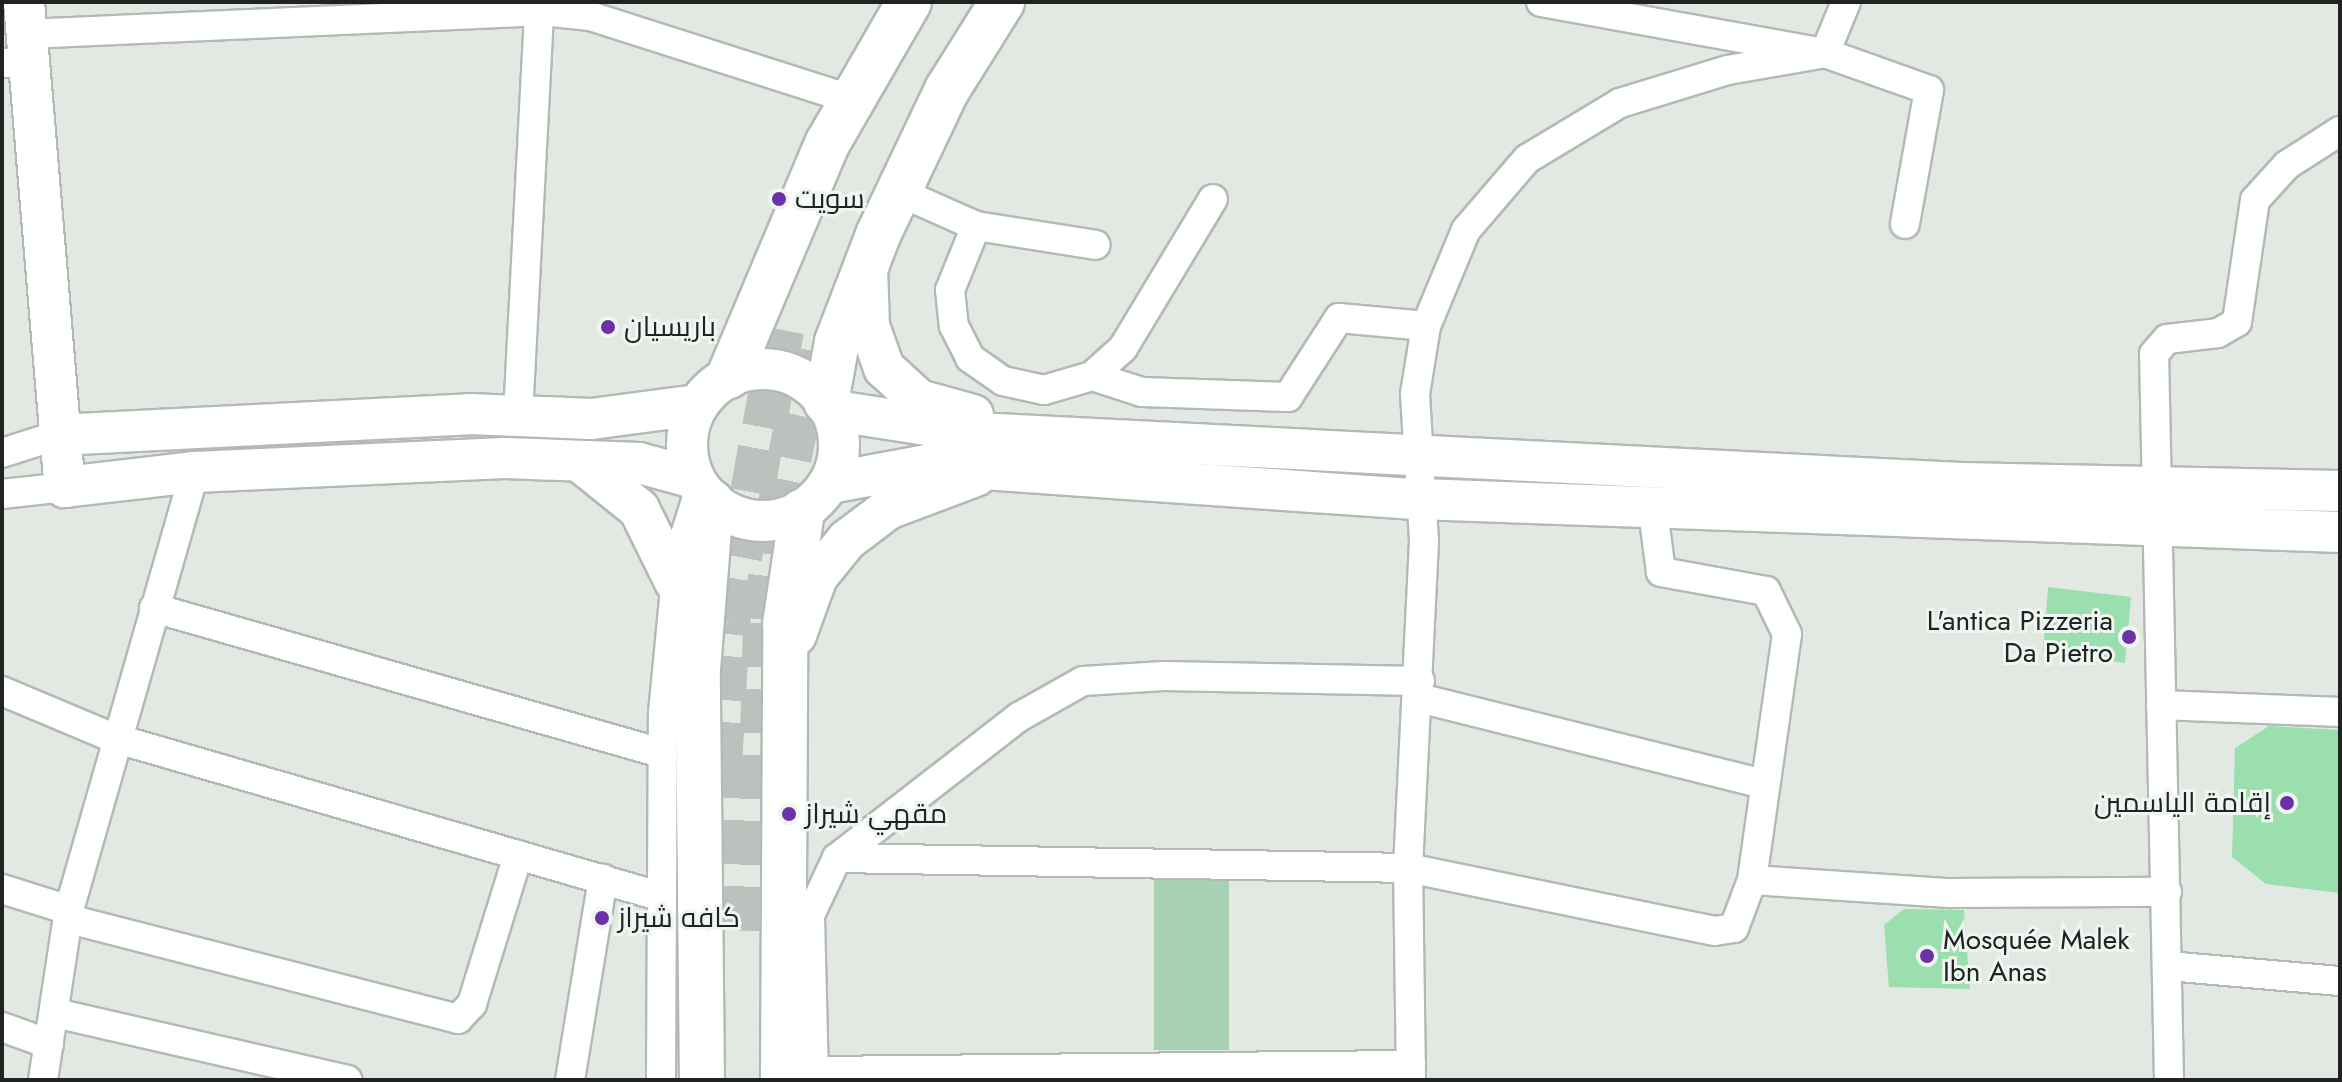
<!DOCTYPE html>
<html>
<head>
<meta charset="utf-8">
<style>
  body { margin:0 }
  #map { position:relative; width:2342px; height:1082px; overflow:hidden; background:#e2e9e3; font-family:Jost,Cairo,sans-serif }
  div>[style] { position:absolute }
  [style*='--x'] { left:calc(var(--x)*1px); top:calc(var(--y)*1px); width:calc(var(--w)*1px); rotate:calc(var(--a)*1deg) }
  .green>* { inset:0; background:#a8d0b2 }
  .building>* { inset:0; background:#9bdfaf }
  .highway-tunnel>* { height:44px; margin-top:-22px; transform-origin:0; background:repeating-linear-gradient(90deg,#bbc1bc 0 44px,transparent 0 66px) }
  .roads { filter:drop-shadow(2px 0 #b3bab5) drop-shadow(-2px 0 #b3bab5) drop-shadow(0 2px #b3bab5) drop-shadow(0 -2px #b3bab5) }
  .street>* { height:28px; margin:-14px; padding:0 14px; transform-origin:14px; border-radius:14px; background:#fff }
  .secondary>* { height:40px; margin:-20px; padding:0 20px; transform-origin:20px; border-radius:20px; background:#fff }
  .secondary>.ring { margin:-20px; padding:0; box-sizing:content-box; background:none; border:40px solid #fff; border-radius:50% }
  .highway>* { height:44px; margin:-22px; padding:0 22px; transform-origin:22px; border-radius:22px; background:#fff }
  .dots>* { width:22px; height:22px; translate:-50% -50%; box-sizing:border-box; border:4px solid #eff6f1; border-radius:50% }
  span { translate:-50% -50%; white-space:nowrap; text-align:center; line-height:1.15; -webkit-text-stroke:6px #eff6f1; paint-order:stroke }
  .poi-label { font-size:28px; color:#202321 }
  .left { translate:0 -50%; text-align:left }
  .right { translate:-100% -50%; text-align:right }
  .frame { position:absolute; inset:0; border:4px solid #202321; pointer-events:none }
</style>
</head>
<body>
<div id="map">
  <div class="green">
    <i style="clip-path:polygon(1154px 872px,1229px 873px,1229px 1050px,1154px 1050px)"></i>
  </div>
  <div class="building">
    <i style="clip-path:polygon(2048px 587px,2131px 597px,2125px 663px,2043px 652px)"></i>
    <i style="clip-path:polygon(2269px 726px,2340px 730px,2340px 893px,2266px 884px,2232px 857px,2235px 748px)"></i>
    <i style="clip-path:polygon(1904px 909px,1964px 910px,1970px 989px,1889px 987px,1884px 925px)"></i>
  </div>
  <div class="highway-tunnel">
    <i style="--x:723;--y:930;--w:164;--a:-91"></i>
    <i style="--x:720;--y:766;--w:144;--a:-86.8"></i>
    <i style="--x:728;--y:622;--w:297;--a:-79.5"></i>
    <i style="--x:757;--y:931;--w:311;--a:-88.5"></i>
    <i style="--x:765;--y:620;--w:98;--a:-83.5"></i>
    <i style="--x:776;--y:523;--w:193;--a:-78.3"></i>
  </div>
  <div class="roads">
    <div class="street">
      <i style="--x:1541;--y:2;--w:289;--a:10.2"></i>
      <i style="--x:1825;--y:53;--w:55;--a:-67.6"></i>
      <i style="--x:543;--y:11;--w:47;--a:6.1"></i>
      <i style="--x:590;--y:16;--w:273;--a:17.7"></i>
      <i style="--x:26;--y:34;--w:518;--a:-2.55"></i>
      <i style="--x:543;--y:11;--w:11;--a:-56"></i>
      <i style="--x:2;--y:63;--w:26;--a:-2"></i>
      <i style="--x:897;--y:191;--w:86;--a:23.9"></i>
      <i style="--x:976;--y:226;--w:121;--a:9"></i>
      <i style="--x:976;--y:226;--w:69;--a:112.1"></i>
      <i style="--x:950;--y:290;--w:36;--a:84"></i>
      <i style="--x:954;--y:326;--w:36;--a:63"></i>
      <i style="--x:970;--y:358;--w:40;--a:34.9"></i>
      <i style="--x:1003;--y:381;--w:42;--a:12.4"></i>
      <i style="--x:1044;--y:390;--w:50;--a:-16.3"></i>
      <i style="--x:1092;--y:376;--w:42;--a:-42.1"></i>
      <i style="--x:1123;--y:348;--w:174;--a:-58.9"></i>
      <i style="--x:1092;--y:376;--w:52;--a:17.7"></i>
      <i style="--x:1142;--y:392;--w:146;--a:2"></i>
      <i style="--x:1288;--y:397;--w:94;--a:-57.2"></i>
      <i style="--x:1339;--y:318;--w:87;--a:5.3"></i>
      <i style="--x:518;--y:415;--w:414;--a:-87"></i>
      <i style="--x:2;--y:453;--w:59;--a:-17.8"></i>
      <i style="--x:2;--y:494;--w:63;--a:-6.3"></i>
      <i style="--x:154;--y:608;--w:527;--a:15.96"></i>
      <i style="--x:2;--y:691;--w:121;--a:22.8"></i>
      <i style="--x:114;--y:738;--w:567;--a:16.17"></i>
      <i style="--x:1419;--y:698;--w:352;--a:14"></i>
      <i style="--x:2161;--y:705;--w:179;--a:2.2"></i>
      <i style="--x:837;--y:858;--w:230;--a:-37.8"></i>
      <i style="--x:1019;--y:717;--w:73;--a:-29.4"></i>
      <i style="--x:1083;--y:681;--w:81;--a:-3.5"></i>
      <i style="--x:1164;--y:676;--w:256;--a:1.1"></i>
      <i style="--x:1752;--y:880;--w:198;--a:3.8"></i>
      <i style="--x:1950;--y:893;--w:217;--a:-0.3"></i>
      <i style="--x:2;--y:889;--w:70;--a:17.4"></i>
      <i style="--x:69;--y:919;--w:402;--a:14.4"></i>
      <i style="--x:458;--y:1019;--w:21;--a:-47"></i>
      <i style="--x:472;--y:1004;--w:156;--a:-72.8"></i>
      <i style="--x:2168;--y:966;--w:173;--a:5"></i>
      <i style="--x:55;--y:1013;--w:300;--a:12.9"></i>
      <i style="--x:2;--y:1027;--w:50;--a:19.9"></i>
      <i style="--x:814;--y:1071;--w:597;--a:-0.58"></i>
      <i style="--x:43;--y:1080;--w:172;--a:-81.3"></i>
      <i style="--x:69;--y:910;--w:456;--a:-74"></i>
      <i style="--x:570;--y:1080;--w:204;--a:-80.7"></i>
      <i style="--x:661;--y:1080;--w:367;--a:-89.7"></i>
      <i style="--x:663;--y:713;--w:157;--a:-84.5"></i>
      <i style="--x:678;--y:557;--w:72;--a:-72.3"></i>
      <i style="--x:814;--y:1080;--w:165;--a:-91.4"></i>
      <i style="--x:810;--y:915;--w:63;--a:-64.7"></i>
      <i style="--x:837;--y:858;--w:571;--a:1"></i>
      <i style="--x:1408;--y:868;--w:313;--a:11.6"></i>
      <i style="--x:1715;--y:931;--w:19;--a:-9"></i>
      <i style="--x:1734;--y:928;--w:51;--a:-69.4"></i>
      <i style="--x:1752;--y:880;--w:248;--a:-81.9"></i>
      <i style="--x:1787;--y:634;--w:48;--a:-116"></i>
      <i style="--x:1766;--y:591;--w:107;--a:-169.7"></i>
      <i style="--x:1661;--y:572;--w:69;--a:-97.5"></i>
      <i style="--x:1411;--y:1080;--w:212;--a:-90.8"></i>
      <i style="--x:1408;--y:868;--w:327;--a:-87.2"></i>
      <i style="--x:1424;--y:541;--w:147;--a:-93.5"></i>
      <i style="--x:1415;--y:394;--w:69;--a:-80.8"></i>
      <i style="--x:1426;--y:326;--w:104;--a:-67.4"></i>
      <i style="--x:1466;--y:230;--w:94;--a:-49.3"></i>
      <i style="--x:1527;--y:159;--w:109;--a:-31.1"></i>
      <i style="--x:1620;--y:103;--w:113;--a:-17"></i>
      <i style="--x:1728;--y:70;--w:98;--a:-9.9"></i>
      <i style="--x:1825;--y:53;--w:110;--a:19.6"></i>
      <i style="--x:1929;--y:90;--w:136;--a:100.2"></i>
      <i style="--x:2169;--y:1080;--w:726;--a:-91.18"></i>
      <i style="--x:2154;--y:354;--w:20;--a:-49"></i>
      <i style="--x:2167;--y:339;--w:51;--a:-6.7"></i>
      <i style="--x:2218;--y:333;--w:22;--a:-30"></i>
      <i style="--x:2237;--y:322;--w:123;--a:-81.6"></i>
      <i style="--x:2255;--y:200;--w:47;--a:-47.6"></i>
      <i style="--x:2287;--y:165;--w:63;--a:-32.7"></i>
    </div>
    <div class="secondary">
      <i style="--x:24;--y:2;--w:487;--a:85.2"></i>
      <i style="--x:65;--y:487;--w:131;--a:-6.6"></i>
      <i style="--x:195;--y:472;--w:310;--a:-2.6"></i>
      <i style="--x:505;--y:458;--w:134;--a:2.1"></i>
      <i style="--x:639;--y:463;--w:57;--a:15.3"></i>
      <i style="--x:867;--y:267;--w:59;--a:88.1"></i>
      <i style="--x:869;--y:326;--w:45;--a:70.3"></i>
      <i style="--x:884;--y:368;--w:47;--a:42.4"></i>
      <i style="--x:919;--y:400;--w:56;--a:15.5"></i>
      <i class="ring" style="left:687px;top:369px;width:112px;height:112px"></i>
      <i style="--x:830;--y:410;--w:149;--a:8.9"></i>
      <i style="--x:977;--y:433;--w:985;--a:2.91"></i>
      <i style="--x:1961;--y:483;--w:379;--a:1.2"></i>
      <i style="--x:58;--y:435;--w:412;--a:-2.9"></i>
      <i style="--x:469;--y:414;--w:122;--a:2.3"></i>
      <i style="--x:591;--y:419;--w:107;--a:-7.5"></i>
      <i style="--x:579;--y:461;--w:77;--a:38.7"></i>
      <i style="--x:639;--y:509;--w:81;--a:63.7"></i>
      <i style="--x:830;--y:483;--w:99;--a:-10.5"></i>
      <i style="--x:927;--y:465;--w:493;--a:4"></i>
      <i style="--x:1419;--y:499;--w:922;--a:2.05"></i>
      <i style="--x:796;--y:635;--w:62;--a:-70.1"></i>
      <i style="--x:817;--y:577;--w:48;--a:-51"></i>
      <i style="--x:847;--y:540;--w:51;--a:-37.1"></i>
      <i style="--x:888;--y:509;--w:94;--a:-20.6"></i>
    </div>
    <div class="highway">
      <i style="--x:729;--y:376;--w:252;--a:-67.1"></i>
      <i style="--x:827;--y:144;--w:164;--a:-60"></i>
      <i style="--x:826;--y:402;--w:61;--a:-79.6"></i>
      <i style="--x:837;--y:342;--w:115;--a:-69"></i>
      <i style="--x:878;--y:235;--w:161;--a:-64.6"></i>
      <i style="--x:947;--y:90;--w:104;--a:-58"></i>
      <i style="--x:702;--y:1080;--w:411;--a:-90.6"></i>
      <i style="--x:698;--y:669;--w:168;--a:-85.5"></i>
      <i style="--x:783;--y:1080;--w:456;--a:-89.7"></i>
      <i style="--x:785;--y:624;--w:114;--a:-81.4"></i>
    </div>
  </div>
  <div class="dots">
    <i style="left:779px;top:199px;background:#6d31a7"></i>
    <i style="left:608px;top:327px;background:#6d31a7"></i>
    <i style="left:2129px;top:637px;background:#6d31a7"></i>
    <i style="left:2287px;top:803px;background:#6d31a7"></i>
    <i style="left:789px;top:814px;background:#6d31a7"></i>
    <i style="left:602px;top:918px;background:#6d31a7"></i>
    <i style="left:1927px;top:956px;background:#6d31a7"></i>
  </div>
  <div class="poi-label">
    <span class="left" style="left:795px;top:199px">سويت</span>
    <span class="left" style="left:624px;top:327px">باريسيان</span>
    <span class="right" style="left:2113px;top:637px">L'antica Pizzeria<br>Da Pietro</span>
    <span class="right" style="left:2271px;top:803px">إقامة الياسمين</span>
    <span class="left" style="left:805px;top:814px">مقهي شيراز</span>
    <span class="left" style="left:618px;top:918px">کافه شيراز</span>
    <span class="left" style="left:1943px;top:956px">Mosquée Malek<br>Ibn Anas</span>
  </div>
  <div class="frame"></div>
</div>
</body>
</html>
